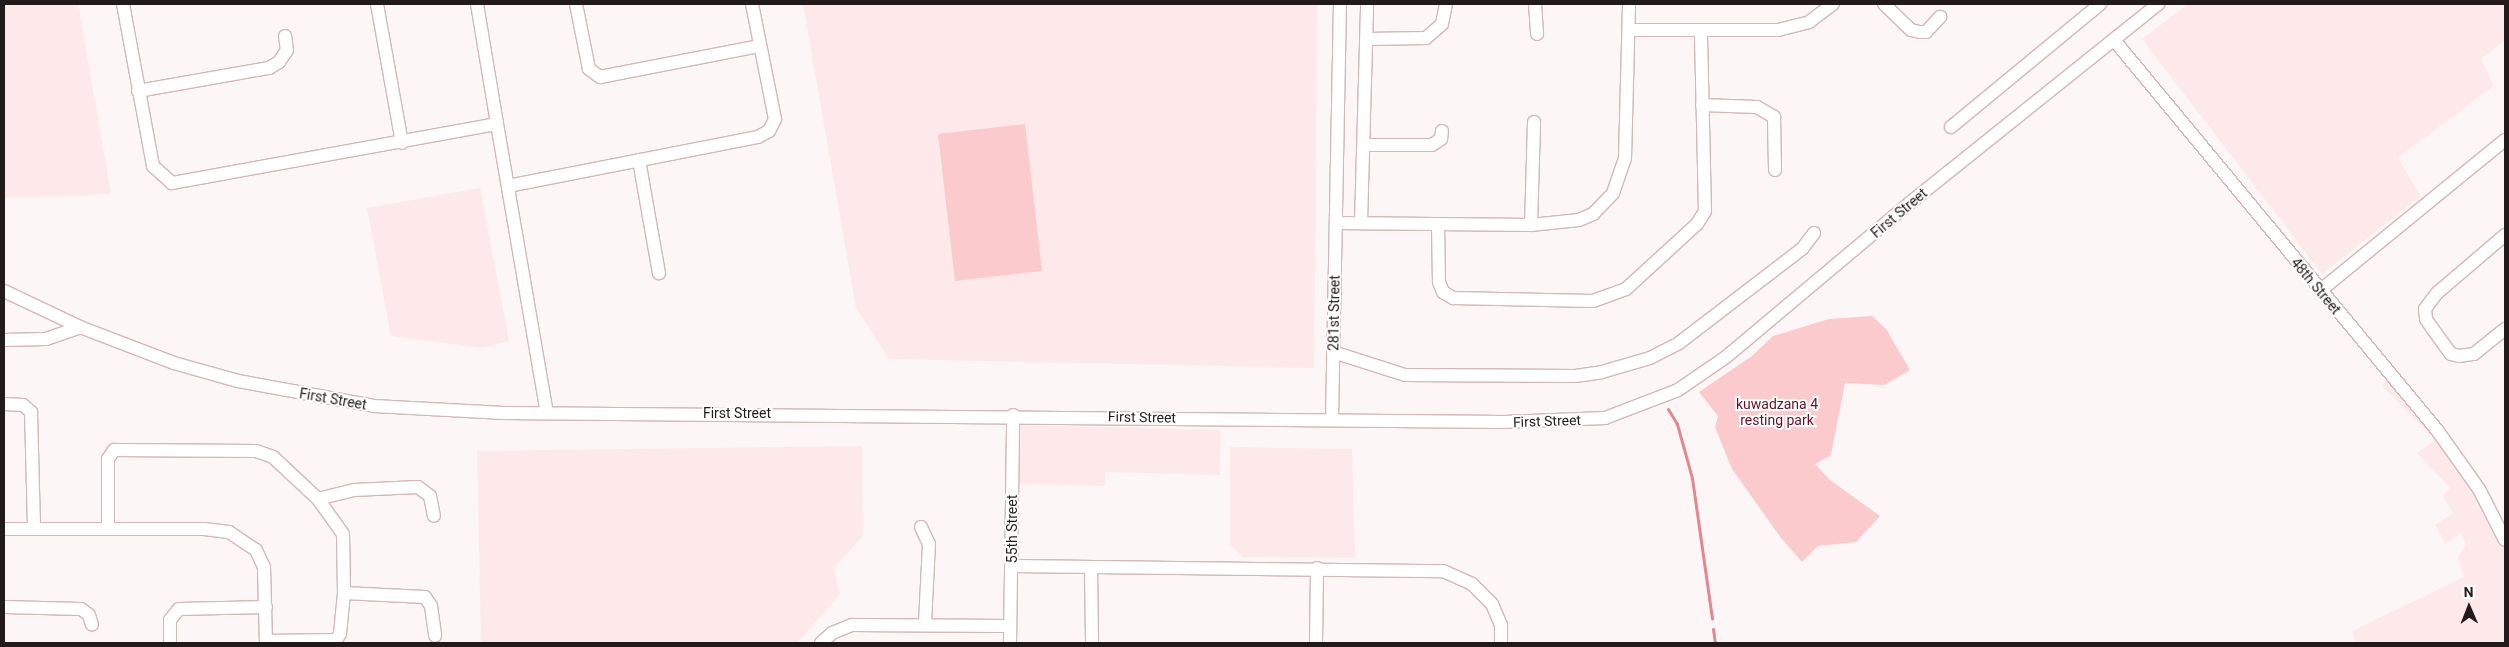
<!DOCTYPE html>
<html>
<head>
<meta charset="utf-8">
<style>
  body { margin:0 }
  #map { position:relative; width:2509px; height:647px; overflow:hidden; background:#fcf6f6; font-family:Roboto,sans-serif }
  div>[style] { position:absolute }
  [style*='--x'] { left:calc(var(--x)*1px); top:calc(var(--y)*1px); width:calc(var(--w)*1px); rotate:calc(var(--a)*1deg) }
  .built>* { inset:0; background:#fee9ea }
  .green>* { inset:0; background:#facacd }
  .stream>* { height:3px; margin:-1.5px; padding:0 1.5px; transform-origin:1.5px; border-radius:1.5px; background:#e38790 }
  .roads { filter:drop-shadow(1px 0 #d2b8b9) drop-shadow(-1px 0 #d2b8b9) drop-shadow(0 1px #d2b8b9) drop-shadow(0 -1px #d2b8b9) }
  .minor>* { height:12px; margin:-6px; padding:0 6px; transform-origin:6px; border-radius:6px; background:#fff }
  span { translate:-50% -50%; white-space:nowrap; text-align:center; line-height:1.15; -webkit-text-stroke:4px #fff; paint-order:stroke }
  .street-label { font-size:14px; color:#231a1b }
  .park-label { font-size:14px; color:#641124 }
  .frame { position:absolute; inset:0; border:5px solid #231a1b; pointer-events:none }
  .north { position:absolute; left:2444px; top:582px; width:50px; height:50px; -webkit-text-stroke:4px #fff; paint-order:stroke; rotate:359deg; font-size:14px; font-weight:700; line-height:20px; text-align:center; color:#231a1b }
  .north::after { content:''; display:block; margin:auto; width:18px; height:22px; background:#231a1b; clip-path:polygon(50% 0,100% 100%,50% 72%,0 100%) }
</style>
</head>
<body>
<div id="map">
  <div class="built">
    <i style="clip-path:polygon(4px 4px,78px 4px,111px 194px,4px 198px)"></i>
    <i style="clip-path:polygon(803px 4px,1317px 4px,1314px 368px,889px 359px,856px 308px)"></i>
    <i style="clip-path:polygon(2188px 4px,2505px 4px,2505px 40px,2481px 59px,2494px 86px,2398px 158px,2421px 196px,2322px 274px,2142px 39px)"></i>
    <i style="clip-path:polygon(480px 188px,509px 341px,483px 348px,391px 336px,367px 208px)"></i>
    <i style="clip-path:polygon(2391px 378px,2499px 524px,2505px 547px,2505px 643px,2356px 643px,2352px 631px,2464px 577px,2458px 558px,2466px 544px,2461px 533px,2446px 544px,2435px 525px,2453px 513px,2443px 496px,2450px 488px,2417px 453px,2435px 440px,2382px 386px)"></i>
    <i style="clip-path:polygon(1021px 425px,1221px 430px,1220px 475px,1105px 472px,1105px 486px,1019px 484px)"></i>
    <i style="clip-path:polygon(862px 446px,863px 536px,834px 568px,840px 594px,797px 643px,481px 643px,477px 451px)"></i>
    <i style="clip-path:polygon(1230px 447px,1352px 449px,1355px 558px,1242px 557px,1230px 545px)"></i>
  </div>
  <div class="green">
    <i style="clip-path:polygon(1025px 124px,1042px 271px,955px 281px,938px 134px)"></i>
    <i style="clip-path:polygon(1872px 316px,1886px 329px,1910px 370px,1884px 385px,1845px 383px,1831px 455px,1815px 464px,1830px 480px,1880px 516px,1856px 542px,1818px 546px,1802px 562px,1781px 538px,1732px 469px,1715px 427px,1718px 416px,1699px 392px,1752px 356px,1773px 336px,1829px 319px)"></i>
  </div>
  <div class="stream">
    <i style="--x:1668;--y:409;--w:17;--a:59"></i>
    <i style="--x:1677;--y:424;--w:56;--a:74.5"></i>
    <i style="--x:1692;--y:478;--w:142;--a:81.9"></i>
    <i style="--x:1713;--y:629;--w:14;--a:82"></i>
  </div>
  <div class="roads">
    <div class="minor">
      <i style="--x:123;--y:4;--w:165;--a:79.5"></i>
      <i style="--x:153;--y:166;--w:25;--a:42"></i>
      <i style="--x:172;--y:183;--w:330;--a:-10.3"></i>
      <i style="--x:497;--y:124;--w:292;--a:80.2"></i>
      <i style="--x:377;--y:4;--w:141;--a:79.8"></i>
      <i style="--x:477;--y:4;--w:122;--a:80.5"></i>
      <i style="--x:576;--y:4;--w:66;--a:78.7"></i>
      <i style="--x:589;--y:69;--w:14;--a:36"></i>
      <i style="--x:600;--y:77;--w:163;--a:-11"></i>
      <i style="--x:1535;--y:4;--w:30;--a:86"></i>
      <i style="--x:1884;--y:4;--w:37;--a:44"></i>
      <i style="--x:1911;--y:30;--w:9;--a:13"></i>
      <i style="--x:1920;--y:32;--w:6;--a:0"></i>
      <i style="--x:1926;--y:32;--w:21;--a:-47"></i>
      <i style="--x:1629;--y:30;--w:149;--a:0"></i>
      <i style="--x:1778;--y:30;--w:32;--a:-14"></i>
      <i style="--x:1809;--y:22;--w:30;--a:-37"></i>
      <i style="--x:1367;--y:39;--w:59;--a:-1"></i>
      <i style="--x:1426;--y:38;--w:21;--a:-41"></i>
      <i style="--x:1442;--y:24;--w:20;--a:-79"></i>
      <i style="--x:2114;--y:40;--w:506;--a:50.37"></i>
      <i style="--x:2437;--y:430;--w:72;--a:54.6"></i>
      <i style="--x:2479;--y:489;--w:57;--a:63"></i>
      <i style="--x:138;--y:91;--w:133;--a:-10"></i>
      <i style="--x:269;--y:68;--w:12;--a:-31"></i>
      <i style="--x:279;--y:62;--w:14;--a:-56"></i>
      <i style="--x:287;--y:50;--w:14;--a:-98"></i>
      <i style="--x:1702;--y:105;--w:55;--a:2.1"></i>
      <i style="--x:1757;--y:107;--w:20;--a:30"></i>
      <i style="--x:1774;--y:117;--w:53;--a:88.9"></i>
      <i style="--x:1951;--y:127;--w:193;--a:-39.5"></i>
      <i style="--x:1365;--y:145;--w:67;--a:0"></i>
      <i style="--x:1432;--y:145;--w:11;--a:-34"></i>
      <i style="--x:1441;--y:139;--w:8;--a:-83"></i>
      <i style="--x:639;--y:160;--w:115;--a:80"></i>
      <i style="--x:508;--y:186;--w:255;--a:-11.1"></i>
      <i style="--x:758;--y:137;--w:13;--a:-29"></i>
      <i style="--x:769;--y:131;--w:13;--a:-63"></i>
      <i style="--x:775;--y:119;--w:117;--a:-101.3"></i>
      <i style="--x:1337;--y:223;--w:194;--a:0.6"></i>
      <i style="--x:1531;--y:225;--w:48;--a:-5.9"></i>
      <i style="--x:1579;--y:220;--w:15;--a:-23"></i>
      <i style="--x:1593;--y:214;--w:29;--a:-46"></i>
      <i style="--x:1613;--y:193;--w:37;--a:-71"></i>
      <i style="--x:1625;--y:158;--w:154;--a:-88.5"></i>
      <i style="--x:1361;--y:223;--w:219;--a:-88.4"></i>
      <i style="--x:1438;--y:225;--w:57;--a:89"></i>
      <i style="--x:1439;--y:282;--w:11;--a:68"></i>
      <i style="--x:1443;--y:292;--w:12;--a:31"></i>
      <i style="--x:1453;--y:298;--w:140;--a:1.2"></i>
      <i style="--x:1593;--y:301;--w:35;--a:-20"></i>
      <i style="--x:1626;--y:289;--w:96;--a:-42.5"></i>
      <i style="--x:1697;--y:224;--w:15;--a:-58"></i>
      <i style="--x:1705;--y:211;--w:180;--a:-91.3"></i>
      <i style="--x:1531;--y:225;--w:103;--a:-88.3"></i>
      <i style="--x:2505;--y:235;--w:89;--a:139.5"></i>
      <i style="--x:2437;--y:293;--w:20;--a:127"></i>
      <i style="--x:2425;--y:309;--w:10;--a:84"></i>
      <i style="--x:2426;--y:319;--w:11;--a:56"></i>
      <i style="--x:2432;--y:328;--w:32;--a:54"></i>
      <i style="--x:2451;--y:354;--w:8;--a:14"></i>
      <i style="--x:2459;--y:356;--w:15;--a:-8"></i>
      <i style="--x:2474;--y:354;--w:40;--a:-39"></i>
      <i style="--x:2321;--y:290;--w:237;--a:-39.2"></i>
      <i style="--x:4;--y:291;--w:84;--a:25.3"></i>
      <i style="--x:80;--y:327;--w:101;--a:21"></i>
      <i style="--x:174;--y:363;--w:66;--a:15.7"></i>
      <i style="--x:238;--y:381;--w:138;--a:10.4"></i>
      <i style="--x:374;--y:406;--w:130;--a:3.1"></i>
      <i style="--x:504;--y:413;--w:999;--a:0.52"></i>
      <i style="--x:1503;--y:422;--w:102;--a:-2.2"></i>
      <i style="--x:1605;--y:418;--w:78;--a:-21"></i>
      <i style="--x:1678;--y:390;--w:58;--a:-34.5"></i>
      <i style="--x:1726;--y:357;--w:241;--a:-40"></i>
      <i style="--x:1911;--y:202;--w:317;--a:-38.7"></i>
      <i style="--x:4;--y:340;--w:42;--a:-1.4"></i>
      <i style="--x:46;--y:339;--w:36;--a:-19"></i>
      <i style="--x:1333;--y:352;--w:76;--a:17.7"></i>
      <i style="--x:1405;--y:375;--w:170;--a:0.3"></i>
      <i style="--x:1575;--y:376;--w:27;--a:-8"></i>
      <i style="--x:1602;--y:372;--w:50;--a:-16.3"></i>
      <i style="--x:1650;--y:358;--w:33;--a:-27"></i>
      <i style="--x:1679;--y:343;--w:155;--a:-37.4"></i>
      <i style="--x:1802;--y:249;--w:20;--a:-53"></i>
      <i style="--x:4;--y:404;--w:19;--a:3"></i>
      <i style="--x:23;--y:405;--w:11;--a:41"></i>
      <i style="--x:31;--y:412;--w:117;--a:88.5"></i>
      <i style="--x:1332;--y:420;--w:416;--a:-88.9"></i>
      <i style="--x:318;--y:499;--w:37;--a:-14"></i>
      <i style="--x:354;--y:490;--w:64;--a:-2.7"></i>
      <i style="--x:418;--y:487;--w:15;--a:37"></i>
      <i style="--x:430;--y:496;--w:20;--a:79"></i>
      <i style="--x:921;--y:527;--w:19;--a:65"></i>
      <i style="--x:929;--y:544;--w:80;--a:92.9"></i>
      <i style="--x:108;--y:528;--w:69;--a:-90"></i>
      <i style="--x:108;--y:459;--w:11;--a:-56"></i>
      <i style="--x:114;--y:450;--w:142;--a:0.4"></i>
      <i style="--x:256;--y:451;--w:18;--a:19"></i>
      <i style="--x:273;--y:457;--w:62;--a:43"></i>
      <i style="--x:318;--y:499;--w:43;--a:54.5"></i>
      <i style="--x:343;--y:534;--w:59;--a:89"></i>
      <i style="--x:344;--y:593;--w:41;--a:95.6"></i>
      <i style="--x:340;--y:634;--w:7;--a:124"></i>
      <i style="--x:336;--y:640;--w:70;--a:179.2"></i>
      <i style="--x:4;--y:529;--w:200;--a:0"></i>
      <i style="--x:204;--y:529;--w:25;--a:7"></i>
      <i style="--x:229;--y:532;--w:32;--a:34"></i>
      <i style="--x:256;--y:550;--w:19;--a:65"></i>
      <i style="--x:264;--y:567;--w:76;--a:88.5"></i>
      <i style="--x:1012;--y:566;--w:431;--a:0.7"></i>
      <i style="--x:1443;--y:571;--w:32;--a:24"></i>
      <i style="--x:1472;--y:584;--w:28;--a:45"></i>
      <i style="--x:1492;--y:604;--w:23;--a:67"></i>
      <i style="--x:1501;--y:625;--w:18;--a:90"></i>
      <i style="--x:1091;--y:567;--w:76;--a:89.2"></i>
      <i style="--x:344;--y:593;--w:81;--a:2.8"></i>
      <i style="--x:425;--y:597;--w:11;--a:56"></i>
      <i style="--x:431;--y:606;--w:30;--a:82"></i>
      <i style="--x:4;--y:607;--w:77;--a:1.5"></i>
      <i style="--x:81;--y:609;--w:10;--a:37"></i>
      <i style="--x:89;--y:615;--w:10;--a:73"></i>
      <i style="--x:170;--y:643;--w:23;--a:-90"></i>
      <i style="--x:170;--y:620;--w:14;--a:-51"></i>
      <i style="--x:179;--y:609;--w:87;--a:-1.3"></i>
      <i style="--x:821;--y:643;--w:15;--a:-42"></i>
      <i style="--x:832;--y:633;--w:22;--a:-22"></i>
      <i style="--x:852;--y:625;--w:158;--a:0.4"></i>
      <i style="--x:1010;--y:643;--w:228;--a:-89.2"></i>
      <i style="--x:1316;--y:643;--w:75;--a:-89.2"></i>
    </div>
  </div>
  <div class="street-label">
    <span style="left:1899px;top:213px;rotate:-40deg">First Street</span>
    <span style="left:2316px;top:286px;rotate:50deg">48th Street</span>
    <span style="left:1334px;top:313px;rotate:-89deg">281st Street</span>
    <span style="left:333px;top:399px;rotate:10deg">First Street</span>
    <span style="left:737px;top:413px">First Street</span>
    <span style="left:1142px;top:417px;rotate:1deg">First Street</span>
    <span style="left:1547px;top:421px;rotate:-2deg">First Street</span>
    <span style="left:1012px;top:529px;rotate:-90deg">55th Street</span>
  </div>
  <div class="park-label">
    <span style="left:1777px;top:412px">kuwadzana 4<br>resting park</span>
  </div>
  <div class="frame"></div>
  <div class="north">N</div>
</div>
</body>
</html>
